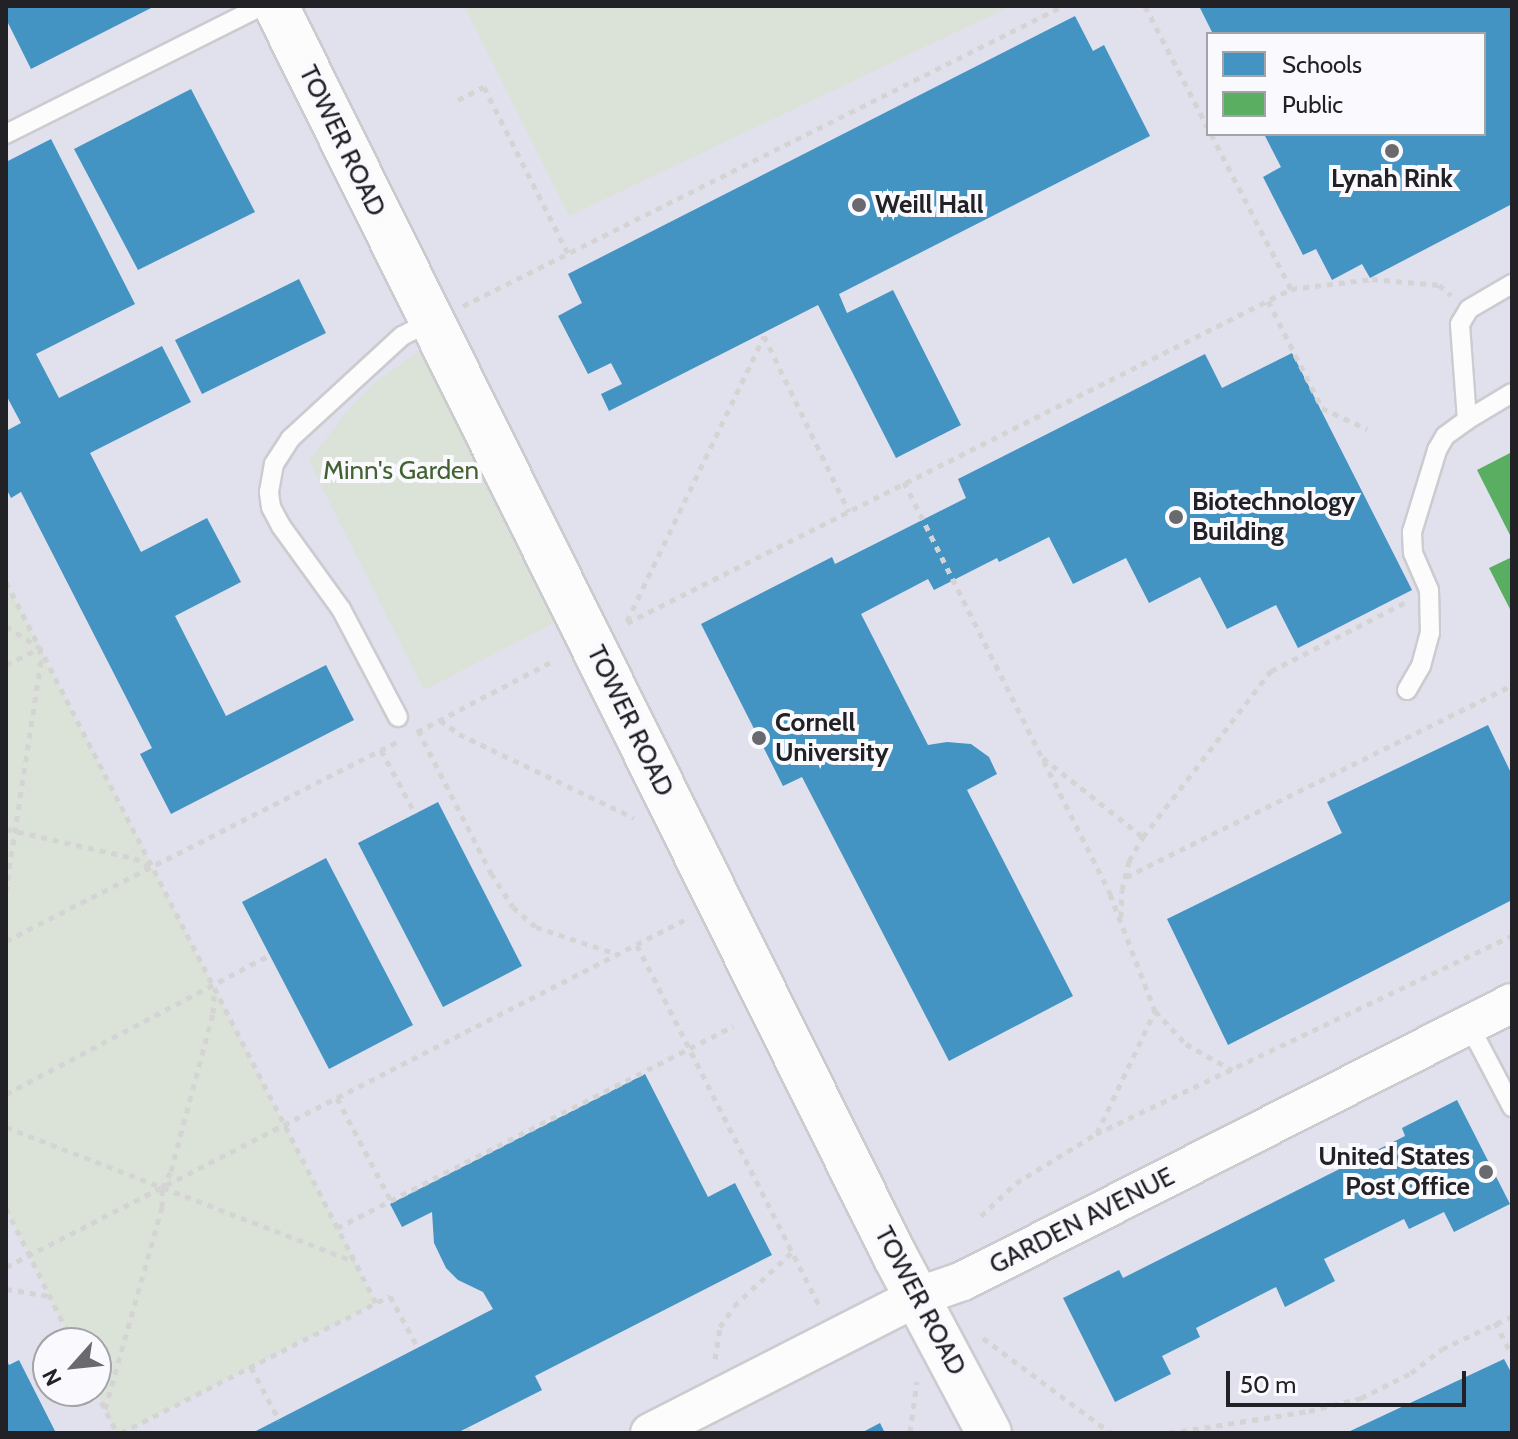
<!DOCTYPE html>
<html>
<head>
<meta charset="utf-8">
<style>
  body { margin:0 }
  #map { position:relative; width:1518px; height:1439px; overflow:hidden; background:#efeef4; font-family:Cabin,sans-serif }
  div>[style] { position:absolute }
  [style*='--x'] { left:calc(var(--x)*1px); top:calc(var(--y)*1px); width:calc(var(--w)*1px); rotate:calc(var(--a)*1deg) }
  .built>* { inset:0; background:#e1e0ed }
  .green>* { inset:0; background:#dbe3d9 }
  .schools>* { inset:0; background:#4393c3 }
  .public>* { inset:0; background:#5aae61 }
  .path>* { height:5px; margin-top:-2.5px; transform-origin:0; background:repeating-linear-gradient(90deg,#d4d4d5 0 6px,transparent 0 12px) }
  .roads { filter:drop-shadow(2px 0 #cccbd0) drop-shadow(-2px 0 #cccbd0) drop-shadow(0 2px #cccbd0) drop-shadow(0 -2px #cccbd0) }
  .service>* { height:18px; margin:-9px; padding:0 9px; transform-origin:9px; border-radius:9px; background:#fdfcfd }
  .minor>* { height:38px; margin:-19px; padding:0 19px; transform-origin:19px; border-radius:19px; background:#fdfcfd }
  .tertiary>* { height:44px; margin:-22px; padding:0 22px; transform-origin:22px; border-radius:22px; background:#fdfcfd }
  .dots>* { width:22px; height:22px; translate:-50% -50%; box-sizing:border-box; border:4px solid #fafafe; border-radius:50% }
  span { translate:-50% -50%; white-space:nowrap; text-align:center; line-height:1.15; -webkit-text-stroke:8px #fafafe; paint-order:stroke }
  .street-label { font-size:26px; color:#222226 }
  .poi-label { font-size:26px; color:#222226; font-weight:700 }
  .left { translate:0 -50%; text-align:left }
  .right { translate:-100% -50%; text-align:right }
  .park-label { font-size:26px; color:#436232 }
  .frame { position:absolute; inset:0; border:8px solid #222226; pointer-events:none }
  .legend { position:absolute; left:1206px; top:32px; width:280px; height:104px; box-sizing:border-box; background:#fafafe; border:2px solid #a4a4a8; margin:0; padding:10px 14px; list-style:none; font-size:24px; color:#222226 }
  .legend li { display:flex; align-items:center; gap:16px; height:40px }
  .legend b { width:40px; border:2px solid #a4a4a8 }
  .north { position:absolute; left:32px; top:1327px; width:80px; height:80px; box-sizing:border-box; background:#fafafe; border:2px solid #a4a4a8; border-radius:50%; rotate:243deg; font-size:22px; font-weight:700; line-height:32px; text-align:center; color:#222226 }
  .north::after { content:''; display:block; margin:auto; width:28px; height:36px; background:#6a696e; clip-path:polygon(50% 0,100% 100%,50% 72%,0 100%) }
  .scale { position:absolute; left:1226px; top:1371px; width:240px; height:36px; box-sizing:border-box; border:4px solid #222226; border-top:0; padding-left:10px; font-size:24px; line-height:28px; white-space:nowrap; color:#222226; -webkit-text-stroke:6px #fafafe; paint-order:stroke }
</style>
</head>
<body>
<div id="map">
  <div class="built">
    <i style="clip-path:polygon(evenodd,6px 6px,1512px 6px,1512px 1433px,6px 1433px,6px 6px,1208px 34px,1484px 34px,1484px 134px,1208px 134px,1208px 34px,6px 6px,48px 1343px,96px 1343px,96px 1391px,48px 1391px,48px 1343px)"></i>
  </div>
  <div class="green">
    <i style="clip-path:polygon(464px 6px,1011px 6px,569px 216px)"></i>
    <i style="clip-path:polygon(426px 347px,560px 620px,424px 690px,309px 461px,347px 411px,376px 381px)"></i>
    <i style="clip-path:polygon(6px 582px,376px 1303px,121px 1433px,117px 1433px,96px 1391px,96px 1343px,73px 1343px,6px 1208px)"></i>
  </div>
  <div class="schools">
    <i style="clip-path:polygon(6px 6px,155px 6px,31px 69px,6px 19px)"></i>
    <i style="clip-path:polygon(1199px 6px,1512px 6px,1512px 204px,1370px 278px,1362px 264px,1332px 280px,1316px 249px,1303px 255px,1263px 177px,1281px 167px,1264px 134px,1484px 134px,1484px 34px,1213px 34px)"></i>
    <i style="clip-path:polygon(1075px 16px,1093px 51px,1104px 45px,1150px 136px,839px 294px,847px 313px,893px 290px,961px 425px,896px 458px,818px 305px,609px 411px,601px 394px,622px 384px,611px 363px,588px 374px,558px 316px,582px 303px,568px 274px)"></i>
    <i style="clip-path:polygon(191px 89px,255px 212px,138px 270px,74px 149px)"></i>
    <i style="clip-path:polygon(51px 139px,135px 304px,36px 354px,59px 398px,162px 346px,191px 402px,90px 453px,141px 552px,207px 518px,241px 582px,175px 616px,226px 716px,326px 665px,354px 720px,171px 814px,140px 754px,152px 748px,21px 492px,11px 498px,6px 488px,6px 431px,21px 423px,6px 395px,6px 162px)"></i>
    <i style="clip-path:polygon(299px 279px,326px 333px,202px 394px,175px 340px)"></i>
    <i style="clip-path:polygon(1292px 353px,1412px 590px,1298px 648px,1276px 605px,1227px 629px,1200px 577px,1149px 603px,1126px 558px,1073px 584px,1049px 537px,999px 562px,997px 558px,934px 590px,928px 579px,861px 614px,928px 745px,947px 742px,971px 744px,989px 757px,997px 774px,967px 790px,1073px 996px,949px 1061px,802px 777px,783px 786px,701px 624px,832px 557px,835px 564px,966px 498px,958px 479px,1205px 354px,1222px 388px)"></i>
    <i style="clip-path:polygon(1488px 725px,1512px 775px,1512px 900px,1228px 1045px,1167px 919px,1342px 833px,1327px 802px)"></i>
    <i style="clip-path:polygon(438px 802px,522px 966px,443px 1007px,358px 843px)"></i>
    <i style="clip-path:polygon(326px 858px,413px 1025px,329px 1069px,242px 902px)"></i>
    <i style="clip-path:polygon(645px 1074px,708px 1197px,735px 1183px,772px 1255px,535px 1376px,542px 1390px,457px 1433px,252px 1433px,493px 1309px,483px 1292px,458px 1280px,446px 1268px,434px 1243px,432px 1212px,402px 1227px,390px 1204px)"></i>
    <i style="clip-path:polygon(1457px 1100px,1510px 1204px,1454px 1232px,1444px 1212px,1409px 1229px,1404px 1219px,1324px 1259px,1335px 1281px,1285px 1307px,1276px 1287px,1196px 1328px,1200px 1337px,1162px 1356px,1171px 1374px,1115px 1402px,1063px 1298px,1119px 1270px,1123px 1278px,1405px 1136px,1402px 1128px)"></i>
    <i style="clip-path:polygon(6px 1359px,9px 1365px,19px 1360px,56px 1433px,6px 1433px)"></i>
    <i style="clip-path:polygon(1504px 1359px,1512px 1374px,1512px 1433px,1346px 1433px)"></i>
    <i style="clip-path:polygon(880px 1423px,885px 1433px,861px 1433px)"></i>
  </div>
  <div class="public">
    <i style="clip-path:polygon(1512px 452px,1512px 539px,1477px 470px)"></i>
    <i style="clip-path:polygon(1512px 557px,1512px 613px,1489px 568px)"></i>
  </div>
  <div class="path">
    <i style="--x:1145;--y:6;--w:137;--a:62.7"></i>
    <i style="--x:458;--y:100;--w:29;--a:-27"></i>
    <i style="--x:484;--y:87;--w:186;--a:63.2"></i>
    <i style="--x:1211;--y:134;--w:174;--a:62.7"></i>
    <i style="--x:1268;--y:301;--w:120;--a:63.2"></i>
    <i style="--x:1322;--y:408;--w:50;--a:25"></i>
    <i style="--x:463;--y:306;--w:671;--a:-26.57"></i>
    <i style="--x:904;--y:482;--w:461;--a:63.4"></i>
    <i style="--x:1110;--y:894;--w:125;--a:69"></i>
    <i style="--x:1155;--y:1011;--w:45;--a:46.8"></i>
    <i style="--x:1186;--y:1044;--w:53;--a:29.5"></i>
    <i style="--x:6;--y:582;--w:810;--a:62.83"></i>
    <i style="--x:627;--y:621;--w:316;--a:-64.3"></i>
    <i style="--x:764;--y:336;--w:195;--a:64.2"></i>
    <i style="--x:627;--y:623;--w:743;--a:-26.7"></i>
    <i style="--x:1291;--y:289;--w:82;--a:-7"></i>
    <i style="--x:1372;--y:279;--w:67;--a:5.1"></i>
    <i style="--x:1439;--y:285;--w:16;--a:40"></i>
    <i style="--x:6;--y:626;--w:40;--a:32.9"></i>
    <i style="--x:40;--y:648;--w:13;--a:86"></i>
    <i style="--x:41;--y:661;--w:233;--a:98.7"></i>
    <i style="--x:6;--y:665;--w:38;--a:-27"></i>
    <i style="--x:440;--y:720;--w:24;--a:36"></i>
    <i style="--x:459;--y:734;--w:194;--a:25.6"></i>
    <i style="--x:418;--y:730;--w:161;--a:63"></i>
    <i style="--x:491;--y:873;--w:40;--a:57.1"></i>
    <i style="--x:513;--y:907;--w:30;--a:41"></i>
    <i style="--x:536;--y:927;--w:85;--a:18.4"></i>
    <i style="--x:417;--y:732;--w:156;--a:-27.6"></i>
    <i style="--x:381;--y:750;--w:72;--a:61.6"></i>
    <i style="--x:1043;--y:758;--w:127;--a:38.3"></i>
    <i style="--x:6;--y:829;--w:131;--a:12.8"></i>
    <i style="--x:134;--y:858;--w:18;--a:29"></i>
    <i style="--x:1126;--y:877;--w:431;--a:-26.4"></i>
    <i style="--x:1121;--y:917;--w:27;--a:-88"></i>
    <i style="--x:1122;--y:890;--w:30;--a:-76"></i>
    <i style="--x:1129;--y:861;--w:28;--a:-60"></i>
    <i style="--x:1143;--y:837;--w:210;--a:-52.4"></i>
    <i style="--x:1271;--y:671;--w:152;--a:-27.1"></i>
    <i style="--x:6;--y:941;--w:439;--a:-27"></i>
    <i style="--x:637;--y:945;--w:407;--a:63.2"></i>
    <i style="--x:6;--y:1094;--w:298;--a:-27.8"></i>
    <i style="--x:337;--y:1098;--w:116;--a:62.3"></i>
    <i style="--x:6;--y:1127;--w:373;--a:21.1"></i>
    <i style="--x:1097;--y:1133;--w:135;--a:-64.6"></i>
    <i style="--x:6;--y:1208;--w:151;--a:63.6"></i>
    <i style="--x:981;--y:1216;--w:48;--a:-43.3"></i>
    <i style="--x:1016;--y:1183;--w:94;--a:-31.5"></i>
    <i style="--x:1096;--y:1134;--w:461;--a:-25.5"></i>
    <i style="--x:337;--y:1228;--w:445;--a:-27"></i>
    <i style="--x:6;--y:1267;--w:762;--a:-27.1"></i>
    <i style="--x:6;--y:1289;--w:44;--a:9.2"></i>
    <i style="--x:1495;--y:1322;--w:38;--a:63"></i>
    <i style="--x:983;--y:1338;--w:159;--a:36.6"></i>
    <i style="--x:715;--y:1359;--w:32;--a:-81"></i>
    <i style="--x:720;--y:1327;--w:25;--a:-56"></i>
    <i style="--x:734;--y:1306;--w:78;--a:-42.9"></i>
    <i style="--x:251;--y:1367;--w:60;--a:62.2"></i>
    <i style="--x:96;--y:1391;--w:47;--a:63.4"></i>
    <i style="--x:105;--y:1409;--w:210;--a:-74.2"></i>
    <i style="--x:162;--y:1207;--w:19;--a:-90"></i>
    <i style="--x:162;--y:1188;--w:19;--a:-62"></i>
    <i style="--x:171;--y:1171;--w:163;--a:-75.1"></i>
    <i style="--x:213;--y:1013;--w:20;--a:-87"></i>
    <i style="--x:467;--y:1428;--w:5;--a:68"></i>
    <i style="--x:910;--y:1432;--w:51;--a:-82.2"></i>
    <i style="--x:121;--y:1433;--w:302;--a:-27"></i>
    <i style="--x:390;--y:1296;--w:59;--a:61.7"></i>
    <i style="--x:1169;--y:1433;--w:142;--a:-8.9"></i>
    <i style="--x:1309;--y:1411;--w:54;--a:-14"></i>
    <i style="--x:1361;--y:1398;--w:56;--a:-26.6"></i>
    <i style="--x:1411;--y:1373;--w:39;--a:-38"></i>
    <i style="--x:1442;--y:1349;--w:77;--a:-25.2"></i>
  </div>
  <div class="roads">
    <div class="service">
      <i style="--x:6;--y:134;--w:286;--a:-26.6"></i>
      <i style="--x:1467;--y:420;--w:52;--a:-31"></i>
      <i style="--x:1407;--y:690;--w:28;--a:-60"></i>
      <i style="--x:1421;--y:666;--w:34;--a:-75"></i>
      <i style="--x:1430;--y:633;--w:43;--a:-91.3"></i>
      <i style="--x:1429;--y:590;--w:40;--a:-113.4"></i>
      <i style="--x:1413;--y:553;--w:21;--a:-93"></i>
      <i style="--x:1412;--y:532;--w:86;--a:-73"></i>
      <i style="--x:1437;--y:450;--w:16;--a:-60"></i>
      <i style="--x:1445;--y:436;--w:27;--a:-36"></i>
      <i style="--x:1467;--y:420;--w:96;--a:-94.2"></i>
      <i style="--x:1460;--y:324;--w:17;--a:-59"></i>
      <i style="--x:1469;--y:309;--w:50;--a:-30.2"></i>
      <i style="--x:398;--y:717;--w:122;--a:-117.8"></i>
      <i style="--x:341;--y:609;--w:102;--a:-125.9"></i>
      <i style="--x:281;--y:526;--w:21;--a:-118"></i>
      <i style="--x:271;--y:507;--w:15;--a:-98"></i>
      <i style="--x:269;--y:492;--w:28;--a:-80"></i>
      <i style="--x:274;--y:464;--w:30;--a:-57"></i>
      <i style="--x:290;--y:439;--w:152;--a:-42.6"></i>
      <i style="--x:402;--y:336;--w:33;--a:-27"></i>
      <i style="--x:1469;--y:1025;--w:93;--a:62.3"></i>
    </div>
    <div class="minor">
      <i style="--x:650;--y:1433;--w:300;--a:-27"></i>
      <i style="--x:917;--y:1297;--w:49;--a:-19.2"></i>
      <i style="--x:963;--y:1281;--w:615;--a:-26.86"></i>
    </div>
    <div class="tertiary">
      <i style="--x:276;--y:6;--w:1395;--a:63.66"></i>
      <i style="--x:895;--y:1256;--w:200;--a:62"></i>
    </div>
  </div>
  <div class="dots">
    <i style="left:1392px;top:151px;background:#6a696e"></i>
    <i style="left:859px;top:205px;background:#6a696e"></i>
    <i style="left:1176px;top:517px;background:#6a696e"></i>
    <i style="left:759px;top:738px;background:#6a696e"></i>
    <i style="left:1486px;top:1172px;background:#6a696e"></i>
  </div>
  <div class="street-label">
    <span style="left:342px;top:141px;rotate:64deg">TOWER ROAD</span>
    <span style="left:630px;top:721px;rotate:64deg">TOWER ROAD</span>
    <span style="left:1082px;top:1221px;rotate:-27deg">GARDEN AVENUE</span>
    <span style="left:920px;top:1301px;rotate:62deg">TOWER ROAD</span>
  </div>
  <div class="poi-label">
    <span style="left:1392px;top:179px">Lynah Rink</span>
    <span class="left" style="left:875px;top:205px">Weill Hall</span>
    <span class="left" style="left:1192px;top:517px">Biotechnology<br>Building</span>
    <span class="left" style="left:775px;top:738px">Cornell<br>University</span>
    <span class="right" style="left:1470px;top:1172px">United States<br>Post Office</span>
  </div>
  <div class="park-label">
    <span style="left:401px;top:471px">Minn's Garden</span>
  </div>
  <div class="frame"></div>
  <ul class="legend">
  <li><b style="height:22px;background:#4393c3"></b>Schools</li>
  <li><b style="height:22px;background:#5aae61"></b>Public</li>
  </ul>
  <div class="north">N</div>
  <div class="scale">50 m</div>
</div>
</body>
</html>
